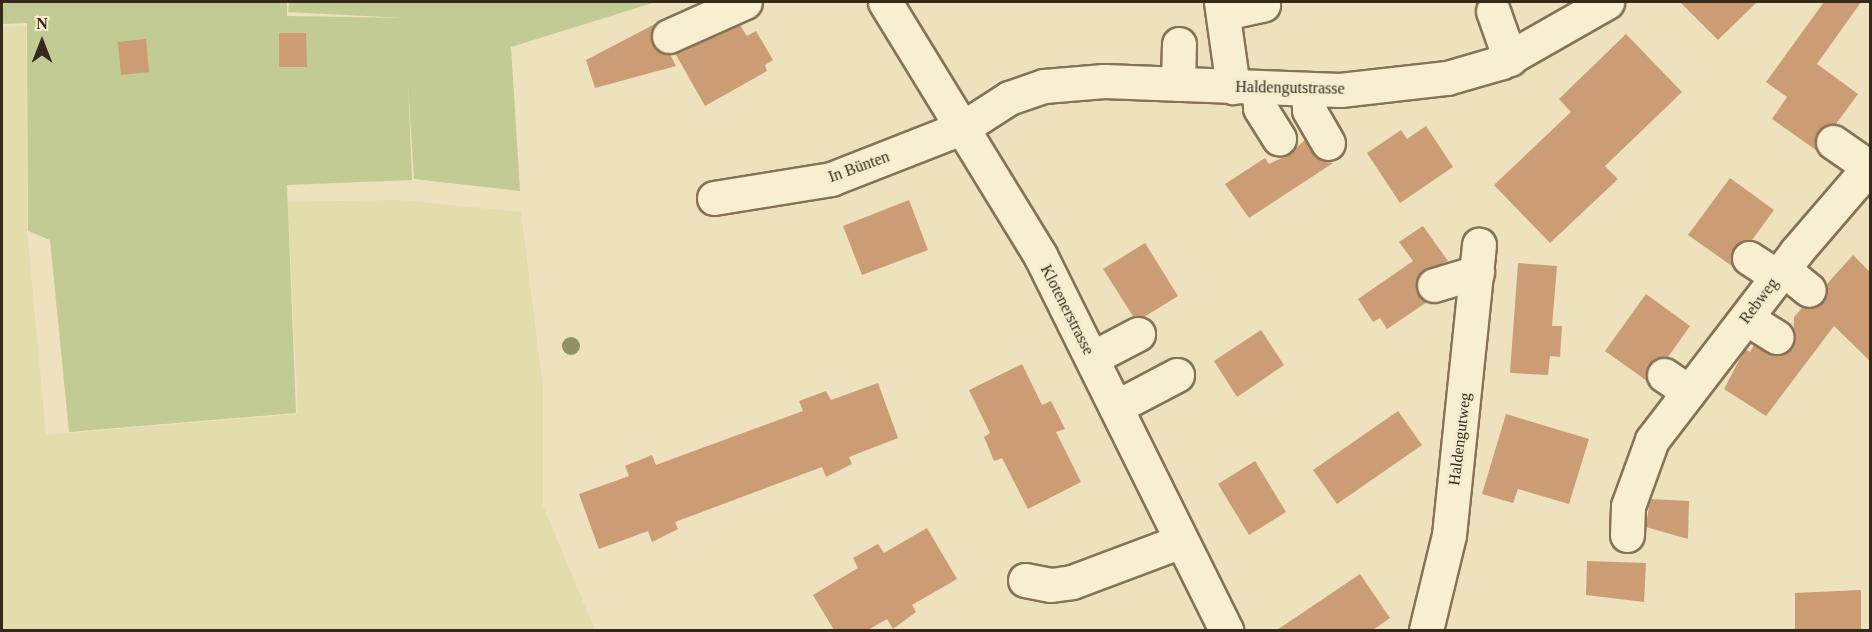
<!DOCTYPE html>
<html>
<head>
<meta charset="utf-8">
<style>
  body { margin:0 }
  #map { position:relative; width:1872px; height:632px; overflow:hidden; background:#ede1be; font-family:"Times New Roman",serif }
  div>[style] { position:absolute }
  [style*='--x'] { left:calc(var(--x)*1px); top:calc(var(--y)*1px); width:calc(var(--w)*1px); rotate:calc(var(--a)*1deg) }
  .farmland>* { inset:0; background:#e3dcac }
  .green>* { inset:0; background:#c2cb93 }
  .building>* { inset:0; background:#cc9c74 }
  .roads { filter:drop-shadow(2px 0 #857257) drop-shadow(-2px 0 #857257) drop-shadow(0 2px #857257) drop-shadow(0 -2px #857257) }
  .minor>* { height:33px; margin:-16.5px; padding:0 16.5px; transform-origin:16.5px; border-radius:16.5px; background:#f8efd1 }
  .trees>* { width:18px; height:18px; margin:-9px; border-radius:50%; background:#909268 }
  span { translate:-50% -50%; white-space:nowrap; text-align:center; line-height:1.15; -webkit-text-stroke:5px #f5ebce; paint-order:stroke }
  .street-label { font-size:16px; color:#35291c }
  .frame { position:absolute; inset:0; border:3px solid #35291c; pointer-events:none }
  .north { position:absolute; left:12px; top:12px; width:60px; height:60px; -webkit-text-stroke:4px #f5ebce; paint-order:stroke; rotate:0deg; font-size:16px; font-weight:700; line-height:24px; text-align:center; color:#35291c }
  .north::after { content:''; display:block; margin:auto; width:21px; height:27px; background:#35291c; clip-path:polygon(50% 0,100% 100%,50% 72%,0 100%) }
</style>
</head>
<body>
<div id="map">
  <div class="farmland">
    <i style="clip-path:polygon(26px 26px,27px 230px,46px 435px,298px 414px,288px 202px,399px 200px,521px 212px,543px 388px,543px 506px,595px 630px,2px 630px,2px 27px)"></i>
  </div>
  <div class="green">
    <i style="clip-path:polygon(2px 2px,287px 2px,287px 16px,404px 18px,288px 12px,289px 2px,656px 2px,511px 47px,520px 191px,414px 179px,408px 82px,412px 180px,287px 185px,296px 413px,69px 432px,50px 240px,28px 231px,27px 23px,2px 24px)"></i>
  </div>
  <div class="building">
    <i style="clip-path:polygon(1680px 2px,1757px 2px,1718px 40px)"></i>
    <i style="clip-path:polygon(1824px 2px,1861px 2px,1817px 64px,1858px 94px,1836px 124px,1818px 131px,1816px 150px,1772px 119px,1787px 97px,1766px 82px)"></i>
    <i style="clip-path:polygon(655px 24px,652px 44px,670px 54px,676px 66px,595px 88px,586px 60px)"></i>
    <i style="clip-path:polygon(740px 25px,747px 36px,756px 31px,773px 60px,765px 65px,767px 71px,705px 106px,675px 53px)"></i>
    <i style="clip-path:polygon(279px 33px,306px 33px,307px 67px,279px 67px)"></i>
    <i style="clip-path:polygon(1626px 34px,1682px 92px,1605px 166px,1618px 179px,1550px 243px,1494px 185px,1571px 112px,1559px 99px)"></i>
    <i style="clip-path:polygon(146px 39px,149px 72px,121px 75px,118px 42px)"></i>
    <i style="clip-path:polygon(1426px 126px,1453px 167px,1400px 203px,1367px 153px,1401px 130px,1407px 139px)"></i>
    <i style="clip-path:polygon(1305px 140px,1318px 159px,1333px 163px,1249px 218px,1225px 184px,1265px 158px,1269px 164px,1288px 155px)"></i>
    <i style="clip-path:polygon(1730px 178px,1774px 210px,1752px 240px,1734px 247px,1732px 266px,1688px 235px)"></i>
    <i style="clip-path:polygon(909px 200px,928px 250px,862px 275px,843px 226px)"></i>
    <i style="clip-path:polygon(1423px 226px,1448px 261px,1420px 273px,1416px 290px,1427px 302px,1387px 329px,1380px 318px,1373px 322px,1358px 299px,1413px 261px,1399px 242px)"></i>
    <i style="clip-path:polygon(1145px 243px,1178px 296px,1144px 317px,1133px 316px,1103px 269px)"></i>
    <i style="clip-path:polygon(1853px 255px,1870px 272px,1870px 361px,1834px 326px,1766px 416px,1724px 389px,1745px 349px,1750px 352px,1754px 345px,1777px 356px,1793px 347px,1794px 317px,1803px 307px,1823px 302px,1827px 284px)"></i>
    <i style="clip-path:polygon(1518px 263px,1557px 266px,1552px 326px,1562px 326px,1560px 357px,1550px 356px,1548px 375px,1510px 373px)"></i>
    <i style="clip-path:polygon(1646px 294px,1690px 326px,1668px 357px,1649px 364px,1647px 381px,1605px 351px)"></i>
    <i style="clip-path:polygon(1261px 330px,1284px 365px,1237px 397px,1214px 361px)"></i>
    <i style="clip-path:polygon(1022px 364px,1042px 405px,1051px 401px,1065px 429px,1056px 432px,1081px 482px,1028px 509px,1002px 458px,994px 461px,984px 437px,990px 433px,969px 390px)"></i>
    <i style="clip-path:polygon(878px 383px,898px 438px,849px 457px,852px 464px,826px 477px,822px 467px,675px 522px,678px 529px,652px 542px,648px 531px,599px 549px,579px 494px,629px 476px,625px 466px,652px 455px,656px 465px,803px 411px,799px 401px,826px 391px,831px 400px)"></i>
    <i style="clip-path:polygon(1398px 411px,1422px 445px,1337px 504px,1313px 470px)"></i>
    <i style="clip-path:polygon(1506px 414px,1589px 439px,1569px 504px,1518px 489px,1513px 503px,1482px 494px)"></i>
    <i style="clip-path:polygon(1255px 461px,1286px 512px,1249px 535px,1218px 484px)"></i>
    <i style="clip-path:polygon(1650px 499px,1689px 501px,1688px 539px,1646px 527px)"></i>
    <i style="clip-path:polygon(927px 528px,957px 579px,912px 605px,916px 612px,893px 629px,887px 619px,868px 630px,834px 630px,813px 595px,858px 568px,853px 558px,878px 544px,884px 553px)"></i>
    <i style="clip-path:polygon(1587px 561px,1646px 563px,1644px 602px,1586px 595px)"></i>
    <i style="clip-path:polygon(1360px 574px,1390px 618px,1373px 630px,1277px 630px)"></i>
    <i style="clip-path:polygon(1861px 590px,1861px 630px,1795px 630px,1795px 593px)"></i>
  </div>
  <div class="roads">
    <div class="minor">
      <i style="--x:885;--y:2;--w:297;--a:58.5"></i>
      <i style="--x:1040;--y:255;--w:419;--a:63.6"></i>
      <i style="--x:1221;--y:2;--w:86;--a:82"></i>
      <i style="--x:1493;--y:11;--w:51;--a:70.5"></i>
      <i style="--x:1224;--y:13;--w:40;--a:-12"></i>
      <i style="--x:669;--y:36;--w:83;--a:-24.1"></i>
      <i style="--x:1178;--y:84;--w:40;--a:-88.6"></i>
      <i style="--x:1259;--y:87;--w:21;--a:87"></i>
      <i style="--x:1260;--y:108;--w:36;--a:58"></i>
      <i style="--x:1308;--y:89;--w:21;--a:87"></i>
      <i style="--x:1309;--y:110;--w:38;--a:60"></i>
      <i style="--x:1833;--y:142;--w:44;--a:34.8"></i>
      <i style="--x:714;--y:198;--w:119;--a:-9.2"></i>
      <i style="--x:831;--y:179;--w:143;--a:-21.4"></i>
      <i style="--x:964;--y:127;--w:54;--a:-32.8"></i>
      <i style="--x:1009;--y:98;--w:37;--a:-19"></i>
      <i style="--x:1044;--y:86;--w:60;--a:-4.8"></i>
      <i style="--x:1104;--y:81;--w:236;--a:2.2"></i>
      <i style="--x:1340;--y:90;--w:108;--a:-6.4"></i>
      <i style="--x:1447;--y:78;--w:57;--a:-16.2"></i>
      <i style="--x:1502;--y:62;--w:121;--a:-29.7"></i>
      <i style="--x:1749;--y:258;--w:33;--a:33"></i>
      <i style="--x:1783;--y:269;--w:33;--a:39"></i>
      <i style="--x:1434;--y:285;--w:45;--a:-16.8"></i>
      <i style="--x:1746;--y:318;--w:36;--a:32"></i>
      <i style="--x:1092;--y:358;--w:52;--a:-27.6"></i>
      <i style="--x:1664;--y:375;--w:30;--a:34"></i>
      <i style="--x:1116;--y:407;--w:69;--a:-27.7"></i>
      <i style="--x:1627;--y:535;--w:29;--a:-88"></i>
      <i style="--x:1628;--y:506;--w:70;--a:-70"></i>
      <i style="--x:1652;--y:440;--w:237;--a:-52.5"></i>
      <i style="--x:1796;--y:252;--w:113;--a:-49.3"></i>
      <i style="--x:1025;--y:580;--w:26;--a:11"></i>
      <i style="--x:1051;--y:585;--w:21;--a:-8"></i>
      <i style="--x:1072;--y:582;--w:116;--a:-20.6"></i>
      <i style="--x:1426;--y:630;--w:98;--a:-76.4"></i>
      <i style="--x:1449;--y:535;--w:292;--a:-84.1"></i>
    </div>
  </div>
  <div class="trees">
    <i style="left:571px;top:346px"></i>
  </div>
  <div class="street-label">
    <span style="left:1290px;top:88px;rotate:1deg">Haldengutstrasse</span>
    <span style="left:859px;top:167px;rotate:-20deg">In Bünten</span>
    <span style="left:1759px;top:301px;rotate:-53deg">Rebweg</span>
    <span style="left:1067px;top:310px;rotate:63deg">Klotenerstrasse</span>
    <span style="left:1460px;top:439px;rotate:-83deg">Haldengutweg</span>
  </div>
  <div class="frame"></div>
  <div class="north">N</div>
</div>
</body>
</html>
